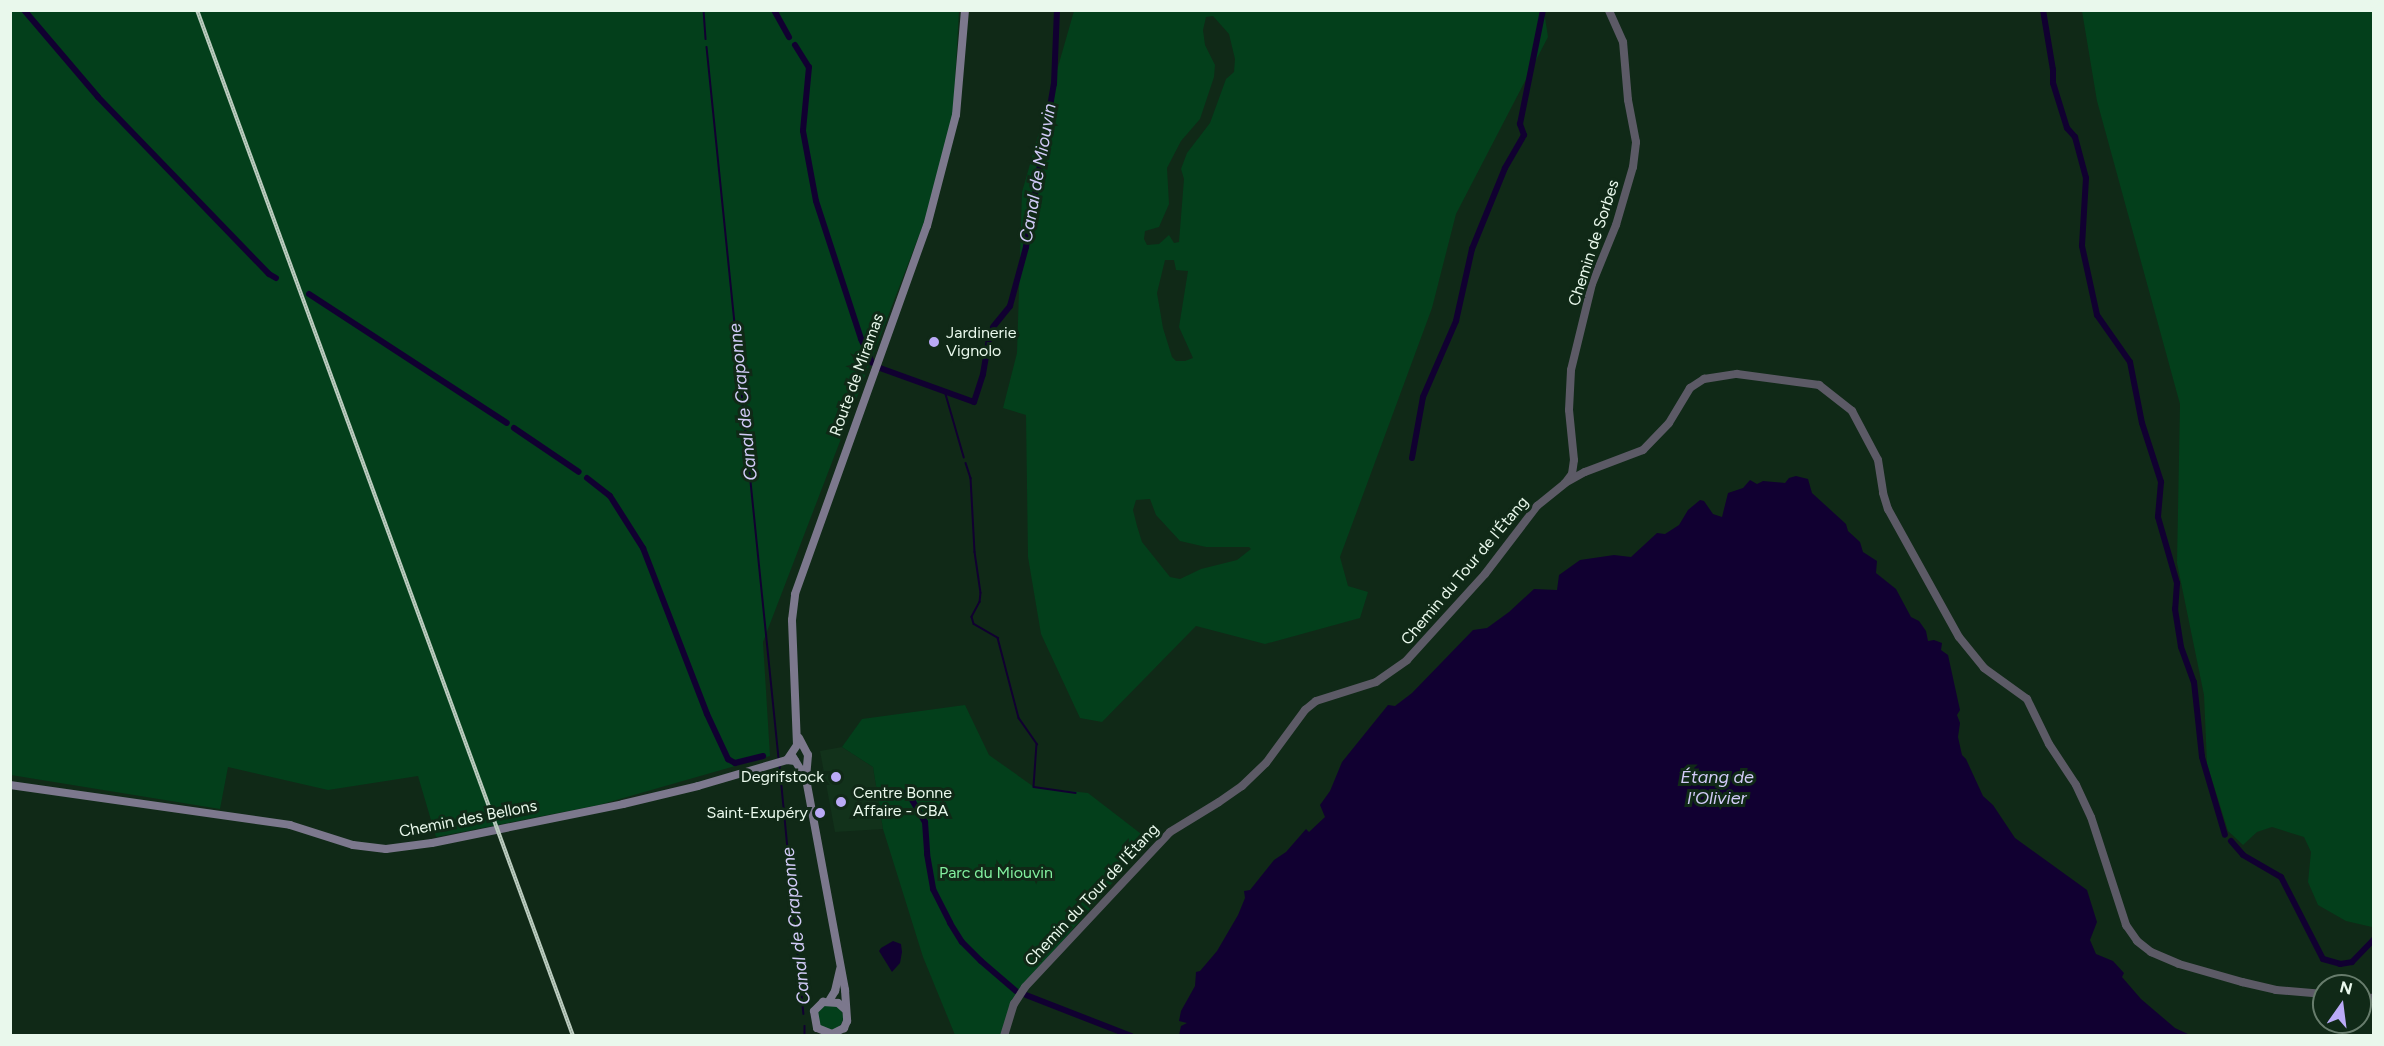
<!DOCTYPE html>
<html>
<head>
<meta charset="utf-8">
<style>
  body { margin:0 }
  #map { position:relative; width:2384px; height:1046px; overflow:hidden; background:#102917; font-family:Figtree,sans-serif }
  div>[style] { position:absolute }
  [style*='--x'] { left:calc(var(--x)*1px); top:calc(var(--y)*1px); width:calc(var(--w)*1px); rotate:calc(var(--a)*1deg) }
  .built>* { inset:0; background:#12321b }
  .green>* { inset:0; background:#033f1b }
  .round { border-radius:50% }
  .water>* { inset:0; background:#110031 }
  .stream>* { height:1.5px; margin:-0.75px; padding:0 0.75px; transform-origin:0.75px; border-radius:0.75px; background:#110031 }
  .canal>* { height:6px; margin:-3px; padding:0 3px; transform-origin:3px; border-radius:3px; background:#110031 }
  .tertiary>* { height:8px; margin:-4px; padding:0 4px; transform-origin:4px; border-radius:4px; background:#5c5a66 }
  .secondary>* { height:8px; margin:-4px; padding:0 4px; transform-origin:4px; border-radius:4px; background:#7c788d }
  .rail>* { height:4px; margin-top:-2px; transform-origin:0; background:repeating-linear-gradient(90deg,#102917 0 4.5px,#bacbbe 0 9px); box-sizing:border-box; border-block:2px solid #bacbbe }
  .dots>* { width:16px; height:16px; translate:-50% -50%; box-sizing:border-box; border:3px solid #102917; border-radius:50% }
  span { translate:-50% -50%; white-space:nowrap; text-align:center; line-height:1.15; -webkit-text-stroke:6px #102917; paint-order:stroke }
  .street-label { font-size:16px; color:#e9f8ec }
  .poi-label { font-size:16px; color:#e9f8ec }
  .left { translate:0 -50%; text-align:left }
  .right { translate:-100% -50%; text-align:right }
  .park-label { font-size:16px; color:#82f09f }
  .water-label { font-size:18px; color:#d2cbf7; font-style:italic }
  .frame { position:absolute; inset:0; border:12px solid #e9f8ec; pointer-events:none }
  .north { position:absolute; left:2312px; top:974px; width:60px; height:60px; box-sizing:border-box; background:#102917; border:2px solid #677c6c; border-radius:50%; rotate:14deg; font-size:16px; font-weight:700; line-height:24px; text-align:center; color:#e9f8ec }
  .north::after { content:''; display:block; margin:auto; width:21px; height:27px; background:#baaaf6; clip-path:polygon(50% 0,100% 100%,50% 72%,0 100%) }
</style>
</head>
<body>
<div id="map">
  <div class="built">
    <i style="clip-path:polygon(842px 747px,873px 767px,883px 829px,835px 832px,820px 751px)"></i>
  </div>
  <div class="green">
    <i style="clip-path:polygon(10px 11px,959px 11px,951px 152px,763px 642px,770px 756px,599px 805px,436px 837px,418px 776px,328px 790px,228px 767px,220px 809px,11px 775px)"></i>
    <i style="clip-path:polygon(evenodd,1074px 11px,1544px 11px,1548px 37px,1456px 214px,1432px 308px,1340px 557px,1348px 586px,1368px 592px,1360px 618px,1265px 644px,1196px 626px,1102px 722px,1080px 718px,1041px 634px,1028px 557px,1026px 415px,1003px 408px,1017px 353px,1022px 192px,1074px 11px,1213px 16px,1229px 34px,1235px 59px,1234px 72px,1226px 79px,1210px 123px,1187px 153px,1181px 169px,1184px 179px,1179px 242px,1174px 243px,1169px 235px,1159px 244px,1147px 245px,1144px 239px,1145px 231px,1159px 227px,1169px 204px,1167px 168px,1181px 141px,1200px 119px,1214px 77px,1215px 65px,1205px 45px,1203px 30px,1206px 17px,1213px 16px,1074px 11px,1165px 260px,1174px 260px,1176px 270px,1188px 271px,1179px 327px,1193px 358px,1185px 361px,1176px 361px,1172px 357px,1163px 328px,1157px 293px,1165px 260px,1074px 11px,1150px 499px,1156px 515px,1180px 541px,1206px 547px,1249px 547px,1251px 549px,1237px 560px,1201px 569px,1180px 579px,1170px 577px,1142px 542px,1137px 526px,1133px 510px,1136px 500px,1150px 499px)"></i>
    <i style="clip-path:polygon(2082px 11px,2373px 11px,2372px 927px,2346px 921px,2318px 905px,2308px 882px,2311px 852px,2304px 837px,2272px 827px,2257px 832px,2243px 845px,2228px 831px,2207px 764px,2204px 695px,2177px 563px,2180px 404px,2097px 101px)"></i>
    <i style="clip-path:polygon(965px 705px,989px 755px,1034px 787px,1088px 793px,1149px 840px,1018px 993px,1002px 1035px,955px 1035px,923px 957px,883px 829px,873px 767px,842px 747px,862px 719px)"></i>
    <i class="round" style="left:817px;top:1004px;width:26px;height:26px"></i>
  </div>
  <div class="water">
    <i style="clip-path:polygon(1796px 476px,1808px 479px,1812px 493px,1846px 524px,1848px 531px,1860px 542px,1863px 552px,1877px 561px,1876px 573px,1896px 589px,1911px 617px,1919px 621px,1926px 631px,1928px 641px,1934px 640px,1942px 643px,1941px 650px,1948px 655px,1960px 710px,1957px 715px,1960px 723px,1958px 737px,1962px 755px,1966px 759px,1983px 796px,1993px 805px,2015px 838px,2087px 890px,2097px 922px,2090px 940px,2096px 954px,2113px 961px,2124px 973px,2122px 977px,2141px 999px,2175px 1028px,2190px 1035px,1179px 1035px,1181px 1026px,1187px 1023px,1179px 1021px,1181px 1011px,1195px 986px,1196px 972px,1200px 971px,1217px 951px,1238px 915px,1245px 898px,1244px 891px,1250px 890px,1274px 860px,1286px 852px,1306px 829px,1309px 832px,1325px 817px,1320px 805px,1330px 791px,1342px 762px,1388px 705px,1395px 706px,1412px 693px,1473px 630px,1487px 628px,1509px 612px,1534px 589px,1557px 590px,1559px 575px,1580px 560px,1614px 555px,1631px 557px,1657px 533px,1665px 534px,1679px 525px,1688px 510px,1700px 500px,1704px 501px,1713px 514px,1722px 517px,1728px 493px,1743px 488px,1750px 480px,1757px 484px,1763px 481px,1785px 483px,1789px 478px)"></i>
    <i style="clip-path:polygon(893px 941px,901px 944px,902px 952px,900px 963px,892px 972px,879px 951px,881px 948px)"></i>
  </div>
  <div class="stream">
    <i style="--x:704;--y:10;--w:29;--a:86"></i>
    <i style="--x:707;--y:47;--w:715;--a:84.22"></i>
    <i style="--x:945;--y:391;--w:69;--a:73.9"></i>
    <i style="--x:966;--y:463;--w:16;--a:72"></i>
    <i style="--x:971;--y:478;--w:74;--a:86.9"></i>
    <i style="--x:975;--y:552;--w:41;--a:81.7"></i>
    <i style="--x:981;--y:593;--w:9;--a:96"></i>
    <i style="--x:980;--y:602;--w:17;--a:118"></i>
    <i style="--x:972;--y:617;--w:7;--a:74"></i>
    <i style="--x:974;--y:624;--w:28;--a:30"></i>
    <i style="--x:998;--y:638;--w:83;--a:75.3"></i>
    <i style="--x:1019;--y:718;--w:32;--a:55"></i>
    <i style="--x:1037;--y:744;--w:43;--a:94"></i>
    <i style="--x:1034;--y:787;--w:42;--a:8.1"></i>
    <i style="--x:780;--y:766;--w:249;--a:84.5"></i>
    <i style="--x:805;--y:1026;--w:10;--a:90"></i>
  </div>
  <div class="canal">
    <i style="--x:24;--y:10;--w:114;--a:49.6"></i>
    <i style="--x:98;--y:97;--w:246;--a:46"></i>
    <i style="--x:269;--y:274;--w:8;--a:30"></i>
    <i style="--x:774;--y:10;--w:31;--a:61"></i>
    <i style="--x:2043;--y:10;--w:61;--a:80.5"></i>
    <i style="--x:2053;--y:70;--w:13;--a:90"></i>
    <i style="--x:2053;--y:83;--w:47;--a:72.7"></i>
    <i style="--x:2067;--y:128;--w:12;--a:48"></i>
    <i style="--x:2075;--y:137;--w:42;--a:75"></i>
    <i style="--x:2086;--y:178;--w:68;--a:93.4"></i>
    <i style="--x:2082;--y:246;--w:71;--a:77.7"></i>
    <i style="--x:2097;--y:315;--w:57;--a:54.9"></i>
    <i style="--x:2130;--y:362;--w:62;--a:78.9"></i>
    <i style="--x:2142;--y:423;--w:62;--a:72.1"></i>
    <i style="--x:2161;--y:482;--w:35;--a:95"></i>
    <i style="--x:2158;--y:517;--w:69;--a:73.9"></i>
    <i style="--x:2177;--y:583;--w:26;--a:94"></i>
    <i style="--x:2175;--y:609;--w:38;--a:81"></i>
    <i style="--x:2181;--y:647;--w:37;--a:70"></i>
    <i style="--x:2194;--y:682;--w:75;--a:83.9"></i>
    <i style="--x:2202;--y:757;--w:81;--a:73.6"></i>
    <i style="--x:795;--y:45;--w:26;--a:58"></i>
    <i style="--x:809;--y:67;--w:64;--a:95.4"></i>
    <i style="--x:803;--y:131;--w:71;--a:79.5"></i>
    <i style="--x:816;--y:201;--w:145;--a:71.9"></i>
    <i style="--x:861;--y:339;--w:26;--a:65"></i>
    <i style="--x:309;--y:294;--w:236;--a:33.1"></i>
    <i style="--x:993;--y:327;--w:27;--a:-51"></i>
    <i style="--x:1010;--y:306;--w:61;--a:-74.8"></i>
    <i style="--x:1026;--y:247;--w:165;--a:-80.3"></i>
    <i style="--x:1054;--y:84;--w:74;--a:-87.7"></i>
    <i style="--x:880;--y:368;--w:100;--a:19.9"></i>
    <i style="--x:974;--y:402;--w:29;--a:-72"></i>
    <i style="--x:983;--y:374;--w:42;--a:-80.3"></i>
    <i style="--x:514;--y:428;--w:78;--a:34.1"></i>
    <i style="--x:1412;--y:458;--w:62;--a:-79.8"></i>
    <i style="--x:1423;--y:397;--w:83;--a:-66.5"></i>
    <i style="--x:1456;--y:321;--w:74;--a:-77.5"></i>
    <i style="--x:1472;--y:249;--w:87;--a:-67.8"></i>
    <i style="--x:1505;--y:168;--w:38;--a:-60"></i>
    <i style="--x:1524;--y:135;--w:12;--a:-110"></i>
    <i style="--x:1520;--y:124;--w:116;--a:-78.6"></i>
    <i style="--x:587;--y:478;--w:29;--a:38"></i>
    <i style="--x:610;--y:496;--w:62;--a:57.6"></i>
    <i style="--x:643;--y:548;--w:178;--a:68.9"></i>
    <i style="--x:707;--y:714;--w:50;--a:65"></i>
    <i style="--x:728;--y:759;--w:8;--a:30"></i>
    <i style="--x:735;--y:763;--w:29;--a:-14"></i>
    <i style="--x:903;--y:793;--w:9;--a:32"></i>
    <i style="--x:911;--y:798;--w:28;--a:60"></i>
    <i style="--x:925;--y:822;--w:32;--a:86"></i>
    <i style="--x:927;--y:854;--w:36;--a:80"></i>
    <i style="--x:933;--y:889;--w:38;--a:63"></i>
    <i style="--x:950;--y:923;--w:22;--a:58"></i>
    <i style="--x:962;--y:942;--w:27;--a:45"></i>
    <i style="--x:981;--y:961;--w:46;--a:40.6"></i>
    <i style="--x:2231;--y:841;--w:18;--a:49"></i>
    <i style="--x:2243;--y:855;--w:44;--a:30.1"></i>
    <i style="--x:2281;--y:877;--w:92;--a:62.9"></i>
    <i style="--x:2323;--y:959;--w:18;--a:16"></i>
    <i style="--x:2340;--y:964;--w:12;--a:-9"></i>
    <i style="--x:2352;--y:962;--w:32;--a:-46"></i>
    <i style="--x:1026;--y:995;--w:113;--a:21.3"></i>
  </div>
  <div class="tertiary">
    <i style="--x:1566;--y:482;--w:10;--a:-53"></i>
    <i style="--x:1572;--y:474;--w:14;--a:-82"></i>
    <i style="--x:1574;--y:460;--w:50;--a:-95.7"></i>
    <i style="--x:1569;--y:410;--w:40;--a:-87.1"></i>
    <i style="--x:1571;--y:370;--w:89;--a:-76.3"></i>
    <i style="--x:1592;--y:284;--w:64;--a:-67.9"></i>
    <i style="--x:1616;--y:225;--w:60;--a:-73.7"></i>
    <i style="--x:1633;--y:167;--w:25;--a:-83"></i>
    <i style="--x:1636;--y:142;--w:43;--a:-100.8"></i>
    <i style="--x:1628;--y:100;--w:58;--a:-94.9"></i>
    <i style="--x:1623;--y:42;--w:35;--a:-114"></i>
    <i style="--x:2360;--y:997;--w:14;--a:4"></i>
    <i style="--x:1004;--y:1036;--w:34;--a:-73"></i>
    <i style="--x:1014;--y:1004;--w:20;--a:-57"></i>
    <i style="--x:1025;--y:987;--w:212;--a:-46.9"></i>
    <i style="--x:1170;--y:832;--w:57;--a:-31.5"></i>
    <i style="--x:1219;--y:802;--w:28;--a:-35"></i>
    <i style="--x:1242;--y:786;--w:33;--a:-44"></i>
    <i style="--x:1266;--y:763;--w:66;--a:-53.7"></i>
    <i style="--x:1305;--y:710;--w:14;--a:-39"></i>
    <i style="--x:1316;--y:701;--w:63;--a:-17.6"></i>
    <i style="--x:1376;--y:682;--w:38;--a:-35"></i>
    <i style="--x:1407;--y:660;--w:116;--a:-47.8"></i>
    <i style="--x:1485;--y:574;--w:86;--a:-52.6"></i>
    <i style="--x:1537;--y:506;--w:36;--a:-39"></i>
    <i style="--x:1565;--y:483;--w:23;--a:-29"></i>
    <i style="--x:1585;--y:472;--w:62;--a:-20.8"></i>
    <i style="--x:1643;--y:450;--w:37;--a:-46"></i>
    <i style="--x:1669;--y:423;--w:41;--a:-59"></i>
    <i style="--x:1690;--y:388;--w:17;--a:-33"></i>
    <i style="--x:1704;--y:379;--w:33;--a:-9"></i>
    <i style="--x:1737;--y:374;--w:83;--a:7.6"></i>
    <i style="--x:1819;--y:385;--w:42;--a:38.2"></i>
    <i style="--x:1852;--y:411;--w:55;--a:62"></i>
    <i style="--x:1878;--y:460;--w:33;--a:81"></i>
    <i style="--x:1883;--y:493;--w:17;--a:73"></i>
    <i style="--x:1888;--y:509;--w:146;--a:61"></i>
    <i style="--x:1959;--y:637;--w:40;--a:51"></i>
    <i style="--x:1984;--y:668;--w:53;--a:35.8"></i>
    <i style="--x:2027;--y:699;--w:50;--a:63.9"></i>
    <i style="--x:2049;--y:744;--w:49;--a:56.6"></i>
    <i style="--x:2076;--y:785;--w:35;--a:65"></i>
    <i style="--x:2091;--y:817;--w:114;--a:72"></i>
    <i style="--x:2126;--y:925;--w:19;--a:55"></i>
    <i style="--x:2137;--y:941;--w:18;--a:38"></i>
    <i style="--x:2151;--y:952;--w:30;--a:23"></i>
    <i style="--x:2179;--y:964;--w:66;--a:15.9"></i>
    <i style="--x:2242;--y:982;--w:35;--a:13"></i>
    <i style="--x:2276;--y:990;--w:48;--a:4.8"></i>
  </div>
  <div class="secondary">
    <i style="--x:799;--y:738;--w:19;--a:62"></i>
    <i style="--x:808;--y:755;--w:21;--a:95"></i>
    <i style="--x:793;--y:757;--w:26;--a:59"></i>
    <i style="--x:806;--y:779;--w:215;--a:79.5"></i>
    <i style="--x:845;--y:990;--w:31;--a:86"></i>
    <i style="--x:847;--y:1021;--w:8;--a:113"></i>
    <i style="--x:844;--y:1028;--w:13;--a:153"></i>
    <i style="--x:832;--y:1034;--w:16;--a:-158"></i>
    <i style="--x:817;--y:1028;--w:17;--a:-100"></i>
    <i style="--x:814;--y:1011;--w:13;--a:-45"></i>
    <i style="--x:823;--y:1002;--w:15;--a:4"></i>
    <i style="--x:838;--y:1003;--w:9;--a:41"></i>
    <i style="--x:787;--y:760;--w:18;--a:-56"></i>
    <i style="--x:797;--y:745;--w:125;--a:-92.3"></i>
    <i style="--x:792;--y:620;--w:26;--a:-83"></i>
    <i style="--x:795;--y:594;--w:391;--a:-70.3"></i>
    <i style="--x:927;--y:226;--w:115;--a:-75.4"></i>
    <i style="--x:956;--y:115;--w:105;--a:-85.1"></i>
    <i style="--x:10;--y:785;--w:283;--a:8.1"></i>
    <i style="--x:290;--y:825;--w:66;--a:17.6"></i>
    <i style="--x:353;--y:845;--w:33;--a:7"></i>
    <i style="--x:386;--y:849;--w:46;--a:-7.4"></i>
    <i style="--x:432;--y:843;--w:195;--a:-11.5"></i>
    <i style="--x:623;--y:804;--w:77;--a:-13.5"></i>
    <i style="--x:698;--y:786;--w:93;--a:-16.3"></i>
    <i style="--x:787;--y:760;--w:8;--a:7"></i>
    <i style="--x:829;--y:1001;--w:12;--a:-59"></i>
    <i style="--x:835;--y:991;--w:22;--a:-77"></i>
  </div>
  <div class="rail">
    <i style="--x:197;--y:10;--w:1093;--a:69.87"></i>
  </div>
  <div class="dots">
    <i style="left:934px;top:342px;background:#baaaf6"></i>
    <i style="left:836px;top:777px;background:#baaaf6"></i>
    <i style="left:841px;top:802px;background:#baaaf6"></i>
    <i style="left:820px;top:813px;background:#baaaf6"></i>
  </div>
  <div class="street-label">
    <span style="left:1594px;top:243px;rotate:-72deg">Chemin de Sorbes</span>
    <span style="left:857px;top:375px;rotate:-70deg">Route de Miramas</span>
    <span style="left:1465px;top:571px;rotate:-50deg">Chemin du Tour de l'Étang</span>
    <span style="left:468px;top:819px;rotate:-11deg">Chemin des Bellons</span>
    <span style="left:1092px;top:895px;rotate:-47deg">Chemin du Tour de l'Étang</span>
  </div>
  <div class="poi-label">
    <span class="left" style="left:946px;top:342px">Jardinerie<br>Vignolo</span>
    <span class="right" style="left:824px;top:777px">Degrifstock</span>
    <span class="left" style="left:853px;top:802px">Centre Bonne<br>Affaire - CBA</span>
    <span class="right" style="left:808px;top:813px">Saint-Exupéry</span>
  </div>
  <div class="park-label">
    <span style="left:996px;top:873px">Parc du Miouvin</span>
  </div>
  <div class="water-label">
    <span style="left:1038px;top:173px;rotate:-80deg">Canal de Miouvin</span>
    <span style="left:743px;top:402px;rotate:-96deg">Canal de Craponne</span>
    <span style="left:1717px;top:788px">Étang de<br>l'Olivier</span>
    <span style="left:796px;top:926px;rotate:-96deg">Canal de Craponne</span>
  </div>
  <div class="frame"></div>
  <div class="north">N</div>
</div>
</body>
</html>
